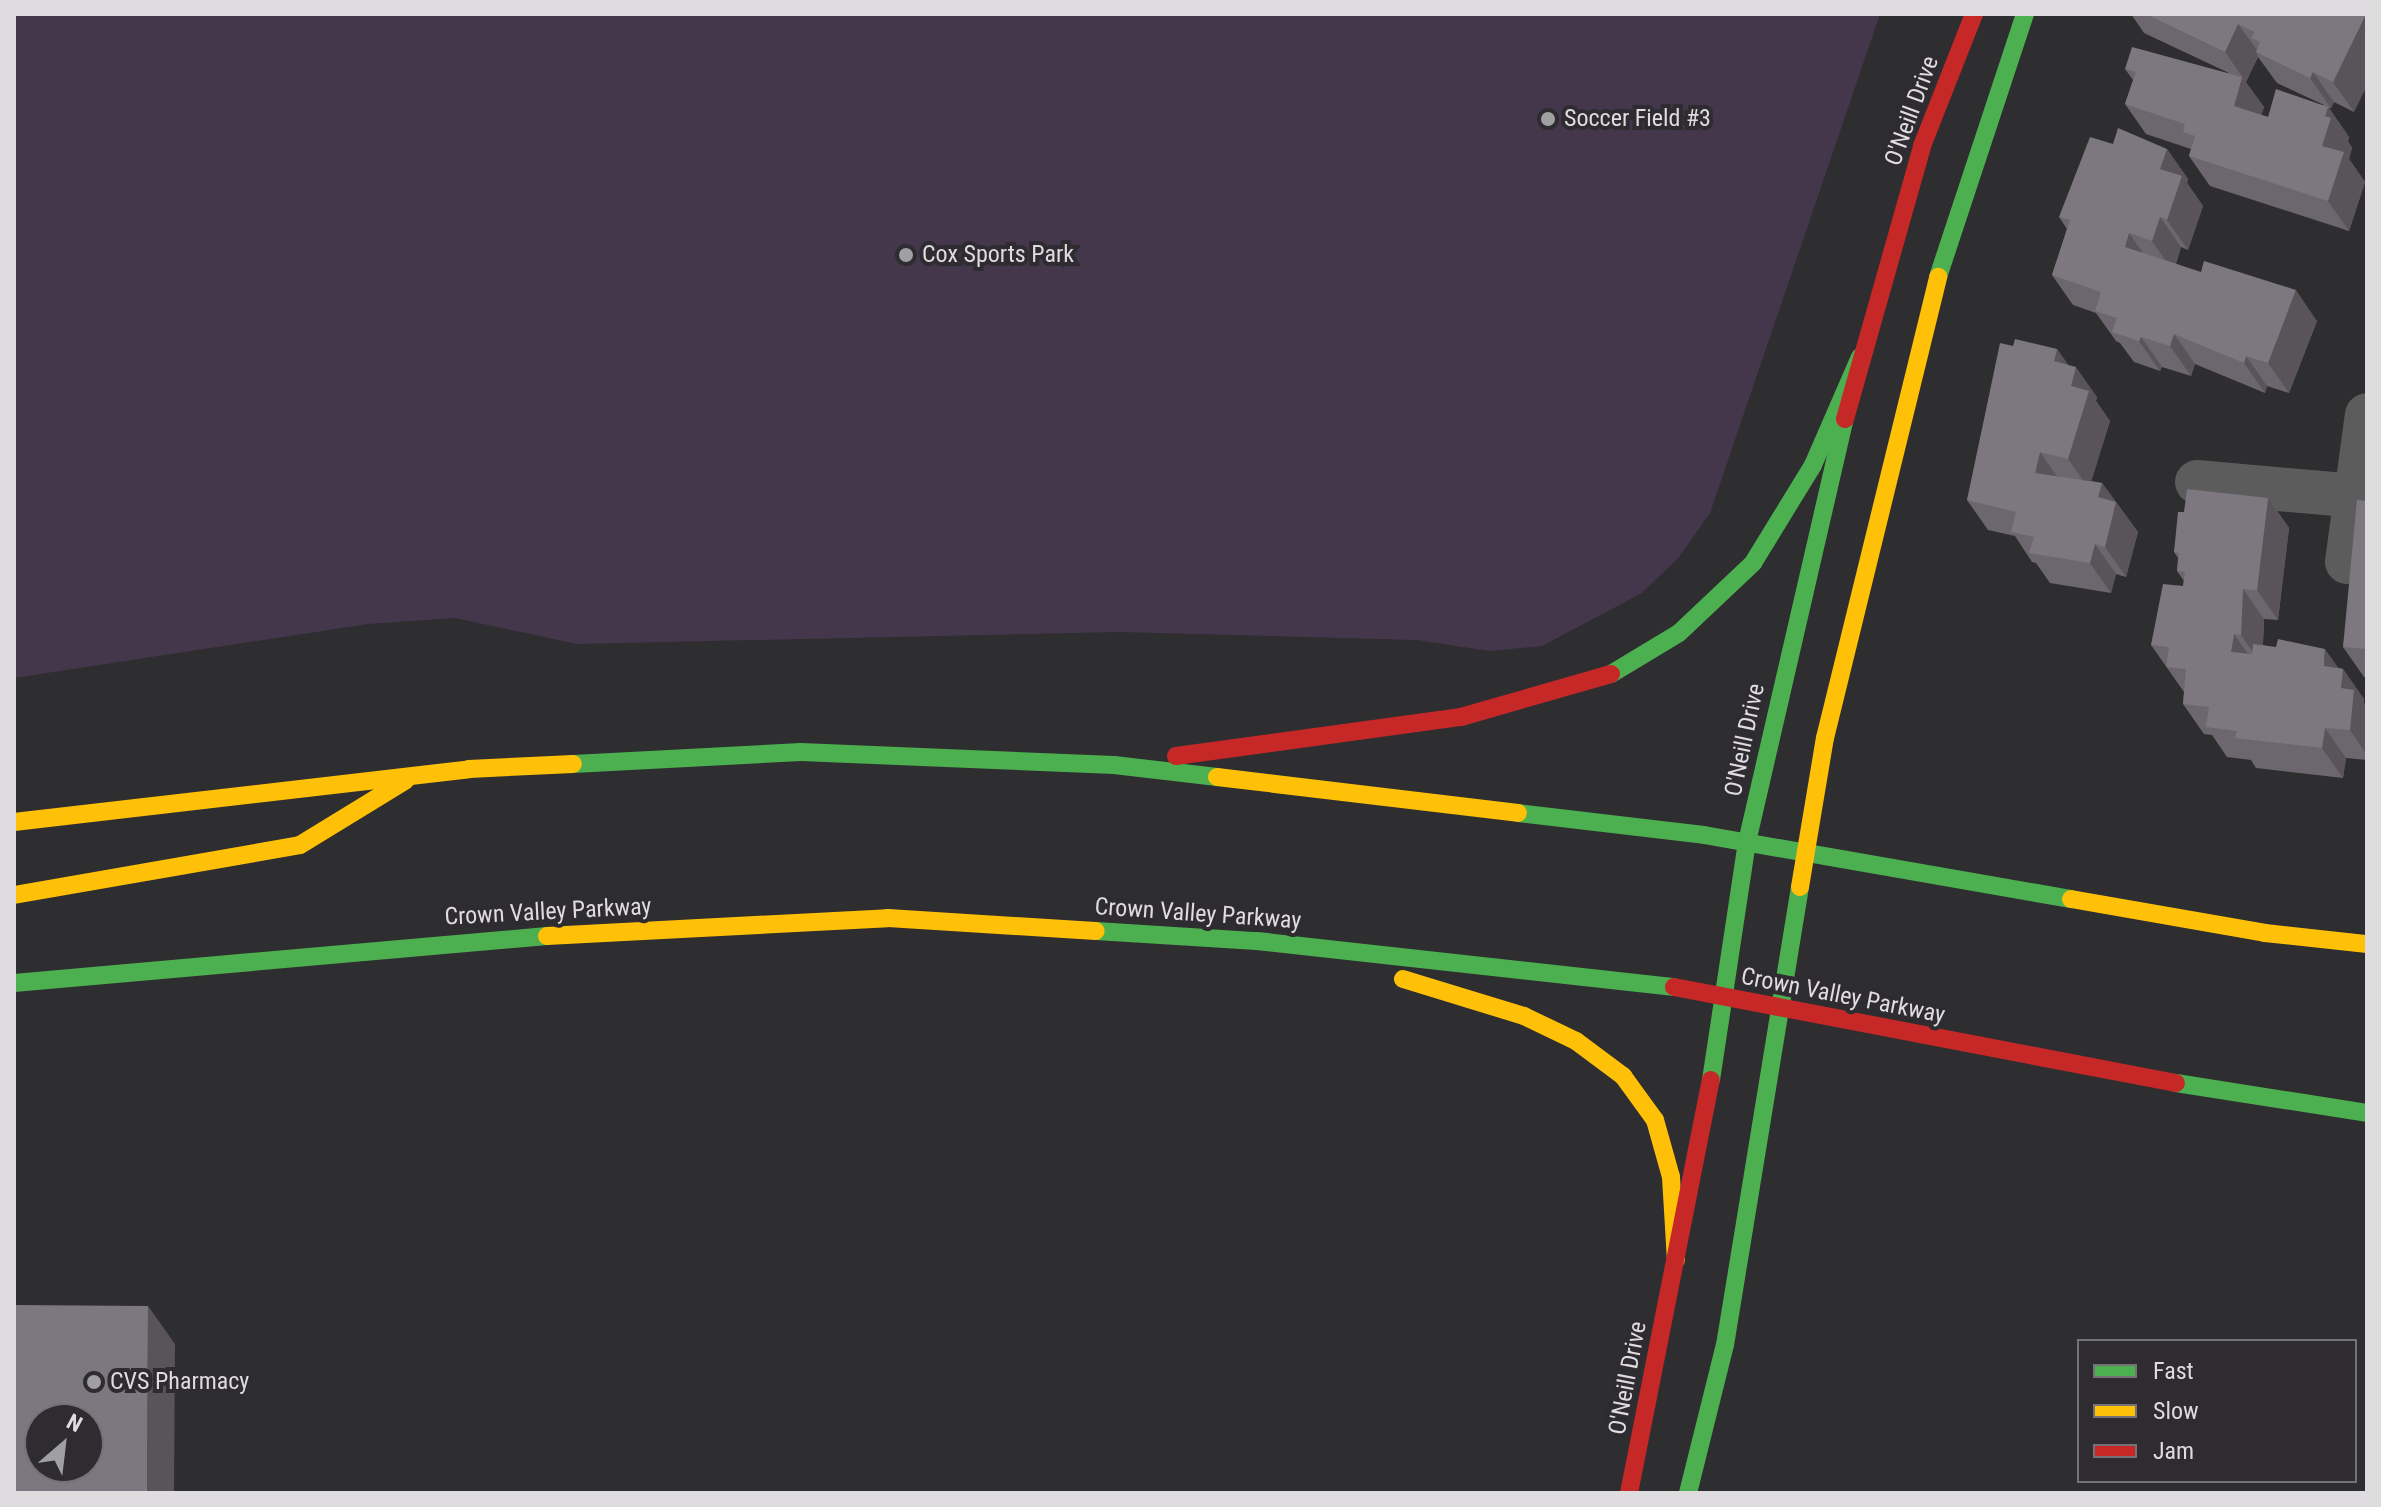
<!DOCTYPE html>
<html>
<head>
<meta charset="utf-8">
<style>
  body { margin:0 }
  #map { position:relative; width:2381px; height:1507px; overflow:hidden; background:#2e2d2f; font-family:"Roboto Condensed",sans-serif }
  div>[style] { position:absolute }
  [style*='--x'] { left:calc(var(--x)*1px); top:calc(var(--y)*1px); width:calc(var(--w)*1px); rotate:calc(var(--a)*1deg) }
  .green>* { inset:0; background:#44374c }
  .street>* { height:44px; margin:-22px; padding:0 22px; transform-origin:22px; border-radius:22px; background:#5d5c5d }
  .fast>* { height:18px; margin:-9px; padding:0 9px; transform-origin:9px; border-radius:9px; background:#4caf50 }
  .slow>* { height:18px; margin:-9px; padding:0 9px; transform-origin:9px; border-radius:9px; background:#ffc107 }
  .jam>* { height:18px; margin:-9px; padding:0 9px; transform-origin:9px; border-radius:9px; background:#c62828 }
  .wall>* { inset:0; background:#6c676e }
  .shaded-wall>* { inset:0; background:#58545a }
  .building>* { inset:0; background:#7d7880 }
  .dots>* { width:22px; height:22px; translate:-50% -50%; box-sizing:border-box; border:4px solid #2e2c30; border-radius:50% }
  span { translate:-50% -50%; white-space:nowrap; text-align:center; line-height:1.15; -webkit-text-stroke:8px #2e2c30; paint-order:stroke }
  .street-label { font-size:24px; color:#dedcdf }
  .poi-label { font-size:24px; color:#dedcdf }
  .left { translate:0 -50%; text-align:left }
  .frame { position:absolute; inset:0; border:16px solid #dedcdf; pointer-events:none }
  .legend { position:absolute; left:2077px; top:1339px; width:280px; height:144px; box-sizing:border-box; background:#2e2c30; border:2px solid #747276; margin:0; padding:10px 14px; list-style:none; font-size:24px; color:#dedcdf }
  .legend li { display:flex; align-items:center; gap:16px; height:40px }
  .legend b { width:40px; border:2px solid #747276 }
  .north { position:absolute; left:24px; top:1403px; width:80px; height:80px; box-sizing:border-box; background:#2e2c30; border:2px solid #747276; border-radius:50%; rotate:28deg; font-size:22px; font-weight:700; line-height:32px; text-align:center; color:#dedcdf }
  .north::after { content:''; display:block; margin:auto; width:28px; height:36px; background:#a09fa1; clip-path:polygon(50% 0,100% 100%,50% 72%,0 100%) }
</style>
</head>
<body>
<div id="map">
  <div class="green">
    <i style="clip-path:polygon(14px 14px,1880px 14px,1710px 513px,1679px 557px,1642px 593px,1542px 646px,1489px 651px,1417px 640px,1119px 632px,577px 644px,455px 618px,368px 624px,14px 678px)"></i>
  </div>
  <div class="street">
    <i style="--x:2197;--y:482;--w:171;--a:5"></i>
    <i style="--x:2347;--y:562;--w:148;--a:-82.3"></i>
  </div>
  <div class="fast">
    <i style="--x:1938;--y:277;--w:277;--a:-71.7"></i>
    <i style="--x:1611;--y:674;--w:79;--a:-31.1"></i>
    <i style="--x:1679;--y:633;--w:102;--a:-43.4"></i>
    <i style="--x:1753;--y:563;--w:115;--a:-58.5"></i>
    <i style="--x:1813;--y:465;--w:118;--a:-66.5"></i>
    <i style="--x:573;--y:764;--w:228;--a:-3"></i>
    <i style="--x:801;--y:752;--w:313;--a:2.4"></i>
    <i style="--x:1114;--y:765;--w:104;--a:6.6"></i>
    <i style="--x:1518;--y:813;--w:187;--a:6.7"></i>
    <i style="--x:1704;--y:835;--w:373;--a:9.9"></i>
    <i style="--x:1096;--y:931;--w:161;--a:3.6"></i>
    <i style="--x:1257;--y:941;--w:420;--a:6.3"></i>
    <i style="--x:14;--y:983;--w:535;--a:-5.04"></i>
    <i style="--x:1711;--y:1080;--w:241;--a:-81.4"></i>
    <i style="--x:1747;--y:842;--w:434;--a:-77"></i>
    <i style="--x:2176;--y:1083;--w:193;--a:8.9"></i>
    <i style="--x:1688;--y:1493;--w:153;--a:-76"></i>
    <i style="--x:1725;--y:1345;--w:464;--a:-80.7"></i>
  </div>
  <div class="slow">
    <i style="--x:1217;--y:777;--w:303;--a:6.8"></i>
    <i style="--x:14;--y:822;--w:458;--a:-6.6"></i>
    <i style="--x:469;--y:769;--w:104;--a:-2.8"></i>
    <i style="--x:1800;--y:887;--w:151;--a:-80.5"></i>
    <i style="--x:1825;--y:738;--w:475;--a:-76.2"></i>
    <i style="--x:14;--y:895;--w:290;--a:-9.9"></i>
    <i style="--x:300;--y:845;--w:124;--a:-31.5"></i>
    <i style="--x:2071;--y:899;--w:197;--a:9.9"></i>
    <i style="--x:2265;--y:933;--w:103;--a:6.2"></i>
    <i style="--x:547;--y:936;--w:341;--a:-3"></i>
    <i style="--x:888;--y:918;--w:208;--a:3.6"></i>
    <i style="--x:1403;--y:979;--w:127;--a:17"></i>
    <i style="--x:1524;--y:1016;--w:58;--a:25.7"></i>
    <i style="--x:1576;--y:1041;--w:59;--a:36.7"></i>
    <i style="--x:1623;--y:1076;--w:54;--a:54"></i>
    <i style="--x:1655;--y:1120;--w:59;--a:74.3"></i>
    <i style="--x:1671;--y:1177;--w:83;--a:86.6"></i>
  </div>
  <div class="jam">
    <i style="--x:1845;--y:419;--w:284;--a:-74.2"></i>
    <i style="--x:1922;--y:146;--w:142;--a:-68.5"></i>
    <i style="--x:1176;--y:756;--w:288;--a:-7.8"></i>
    <i style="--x:1461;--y:717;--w:156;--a:-16"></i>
    <i style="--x:1674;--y:987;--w:511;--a:10.83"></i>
    <i style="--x:1629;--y:1493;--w:421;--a:-78.8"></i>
  </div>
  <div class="wall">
    <i style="clip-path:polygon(evenodd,2131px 14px,2367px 14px,2354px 112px,2334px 102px,2331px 108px,2329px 108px,2349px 137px,2348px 141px,2352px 148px,2349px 159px,2365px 182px,2349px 231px,2210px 186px,2189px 156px,2191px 149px,2146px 134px,2125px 104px,2133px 80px,2125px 69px,2229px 73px,2144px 33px,2131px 14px,2258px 57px,2277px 83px,2324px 105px,2268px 117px,2261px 115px,2264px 107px,2245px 81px,2246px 82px,2258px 57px)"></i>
    <i style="clip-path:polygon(2167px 149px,2188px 179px,2187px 183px,2203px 206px,2188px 250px,2181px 247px,2176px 264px,2317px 321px,2289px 393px,2267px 386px,2265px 393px,2195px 364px,2191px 376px,2162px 367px,2160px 371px,2134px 362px,2120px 343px,2116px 341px,2096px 313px,2073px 305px,2052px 275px,2067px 229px,2059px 217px)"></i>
    <i style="clip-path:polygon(2013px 346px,2057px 349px,2068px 365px,2097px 397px,2096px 401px,2110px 421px,2091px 481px,2102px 483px,2138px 532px,2126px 577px,2116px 574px,2111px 593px,2050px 583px,2036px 563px,2032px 562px,2015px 536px,1988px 530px,1967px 500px)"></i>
    <i style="clip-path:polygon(2268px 498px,2289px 528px,2278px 620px,2264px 619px,2263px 645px,2343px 669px,2364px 699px,2364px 703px,2367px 708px,2367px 760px,2346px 758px,2343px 778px,2256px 768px,2251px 760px,2227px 757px,2212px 735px,2204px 734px,2183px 704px,2184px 692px,2151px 645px,2183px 586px,2184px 581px,2177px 571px,2178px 558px,2174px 552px,2184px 512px)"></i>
    <i style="clip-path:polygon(2367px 501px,2367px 677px,2364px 677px,2343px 647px)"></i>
  </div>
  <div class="shaded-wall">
    <i style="clip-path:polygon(2366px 14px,2367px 14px,2367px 86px,2354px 112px,2333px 82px)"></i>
    <i style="clip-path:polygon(2238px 24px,2260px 54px,2256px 52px,2258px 57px,2246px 82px,2225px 52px)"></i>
    <i style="clip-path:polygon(2313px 72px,2334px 102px,2331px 108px,2310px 78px)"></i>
    <i style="clip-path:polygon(2242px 77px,2264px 107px,2255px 136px,2234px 106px)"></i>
    <i style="clip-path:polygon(2328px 107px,2349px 137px,2348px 141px,2352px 148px,2349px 159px,2365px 182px,2349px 231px,2328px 201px,2322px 146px,2325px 116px)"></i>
    <i style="clip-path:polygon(2167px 149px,2188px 179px,2187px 183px,2203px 206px,2188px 250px,2167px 220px,2160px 169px)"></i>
    <i style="clip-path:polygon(2160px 217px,2181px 247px,2173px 271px,2152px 241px)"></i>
    <i style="clip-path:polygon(2129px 233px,2150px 263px,2125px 247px)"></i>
    <i style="clip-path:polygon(2296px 290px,2317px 321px,2289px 393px,2268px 363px)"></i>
    <i style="clip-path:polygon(2174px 334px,2195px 364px,2191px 376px,2170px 346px)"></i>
    <i style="clip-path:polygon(2141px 337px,2162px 367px,2160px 371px,2139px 341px)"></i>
    <i style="clip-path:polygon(2057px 349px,2074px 373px,2076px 367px,2097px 397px,2096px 401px,2110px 421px,2089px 489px,2068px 459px,2054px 361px)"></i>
    <i style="clip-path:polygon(2246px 356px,2267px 386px,2265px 393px,2244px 363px)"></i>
    <i style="clip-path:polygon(2040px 452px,2061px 482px,2035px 473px)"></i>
    <i style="clip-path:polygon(2102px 483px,2138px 532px,2126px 577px,2105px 547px,2098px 497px)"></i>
    <i style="clip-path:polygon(2268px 498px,2289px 528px,2278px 620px,2257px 590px)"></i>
    <i style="clip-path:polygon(2095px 544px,2116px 574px,2111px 593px,2090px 563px)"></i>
    <i style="clip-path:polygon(2243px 589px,2264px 619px,2262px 665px,2241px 635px)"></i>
    <i style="clip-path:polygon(2234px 634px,2255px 664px,2231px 652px)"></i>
    <i style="clip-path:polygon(2325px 649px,2342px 673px,2343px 669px,2364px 699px,2364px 703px,2367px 708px,2367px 755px,2350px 730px,2324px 666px)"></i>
    <i style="clip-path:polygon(2325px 728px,2346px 758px,2343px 778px,2322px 748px)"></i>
    <i style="clip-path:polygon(148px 1306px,175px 1344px,174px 1493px,147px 1493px)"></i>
  </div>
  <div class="building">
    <i style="clip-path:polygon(2146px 14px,2366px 14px,2333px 82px,2313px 72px,2310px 78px,2256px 52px,2260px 42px,2251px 38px,2255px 32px,2238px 24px,2225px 52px)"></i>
    <i style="clip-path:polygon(2132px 47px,2242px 77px,2234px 106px,2268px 117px,2276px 89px,2328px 107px,2325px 116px,2331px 118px,2322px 146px,2344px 152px,2328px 201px,2189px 156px,2195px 136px,2183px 132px,2185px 124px,2125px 104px,2136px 72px,2125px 69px)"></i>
    <i style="clip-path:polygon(2118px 128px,2167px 149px,2160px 169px,2182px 176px,2167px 220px,2160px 217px,2152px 241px,2129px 233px,2125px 247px,2201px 272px,2204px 261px,2296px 290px,2268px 363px,2246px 356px,2244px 363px,2174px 334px,2170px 346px,2141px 337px,2139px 341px,2112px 332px,2117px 318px,2095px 311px,2101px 292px,2052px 275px,2070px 220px,2059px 217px,2090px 137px,2113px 144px)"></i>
    <i style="clip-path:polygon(2015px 339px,2057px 349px,2054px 361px,2076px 367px,2071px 386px,2089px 391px,2068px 459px,2040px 452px,2035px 473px,2102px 483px,2098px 497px,2116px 502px,2105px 547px,2095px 544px,2090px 563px,2029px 553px,2034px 537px,2011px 532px,2016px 512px,1967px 500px,2000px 343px,2013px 346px)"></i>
    <i style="clip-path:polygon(2187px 489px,2268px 498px,2257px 590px,2243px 589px,2241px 635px,2234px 634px,2231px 652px,2252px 654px,2253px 644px,2276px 647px,2278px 639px,2325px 649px,2324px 666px,2343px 669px,2341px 688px,2354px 690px,2350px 730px,2325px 728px,2322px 748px,2235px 738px,2237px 731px,2206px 727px,2209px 707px,2183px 704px,2186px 669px,2166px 667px,2169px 647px,2151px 645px,2163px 584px,2183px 586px,2185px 572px,2177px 571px,2179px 553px,2174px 552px,2178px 512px,2184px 512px)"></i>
    <i style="clip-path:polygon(2357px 500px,2367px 501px,2367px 662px,2364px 661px,2366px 649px,2343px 647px)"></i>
    <i style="clip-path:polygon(evenodd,14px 1305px,148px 1306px,147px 1493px,14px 1493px,14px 1305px,40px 1419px,88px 1419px,88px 1467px,40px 1467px,40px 1419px)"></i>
  </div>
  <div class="dots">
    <i style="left:1548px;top:119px;background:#a09fa1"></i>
    <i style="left:906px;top:255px;background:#a09fa1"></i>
    <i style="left:94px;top:1382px;background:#a09fa1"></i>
  </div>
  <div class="street-label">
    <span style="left:1912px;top:111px;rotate:-70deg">O'Neill Drive</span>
    <span style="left:1745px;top:740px;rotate:-78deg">O'Neill Drive</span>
    <span style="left:548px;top:912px;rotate:-3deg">Crown Valley Parkway</span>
    <span style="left:1198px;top:914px;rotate:4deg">Crown Valley Parkway</span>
    <span style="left:1843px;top:996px;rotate:11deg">Crown Valley Parkway</span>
    <span style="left:1628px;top:1378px;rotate:-79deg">O'Neill Drive</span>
  </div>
  <div class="poi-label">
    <span class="left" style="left:1564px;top:119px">Soccer Field #3</span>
    <span class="left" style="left:922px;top:255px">Cox Sports Park</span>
    <span class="left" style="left:110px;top:1382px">CVS Pharmacy</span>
  </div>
  <div class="frame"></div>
  <ul class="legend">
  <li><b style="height:10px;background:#4caf50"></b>Fast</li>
  <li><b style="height:10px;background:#ffc107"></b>Slow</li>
  <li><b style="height:10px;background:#c62828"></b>Jam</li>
  </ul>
  <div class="north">N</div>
</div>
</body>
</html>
